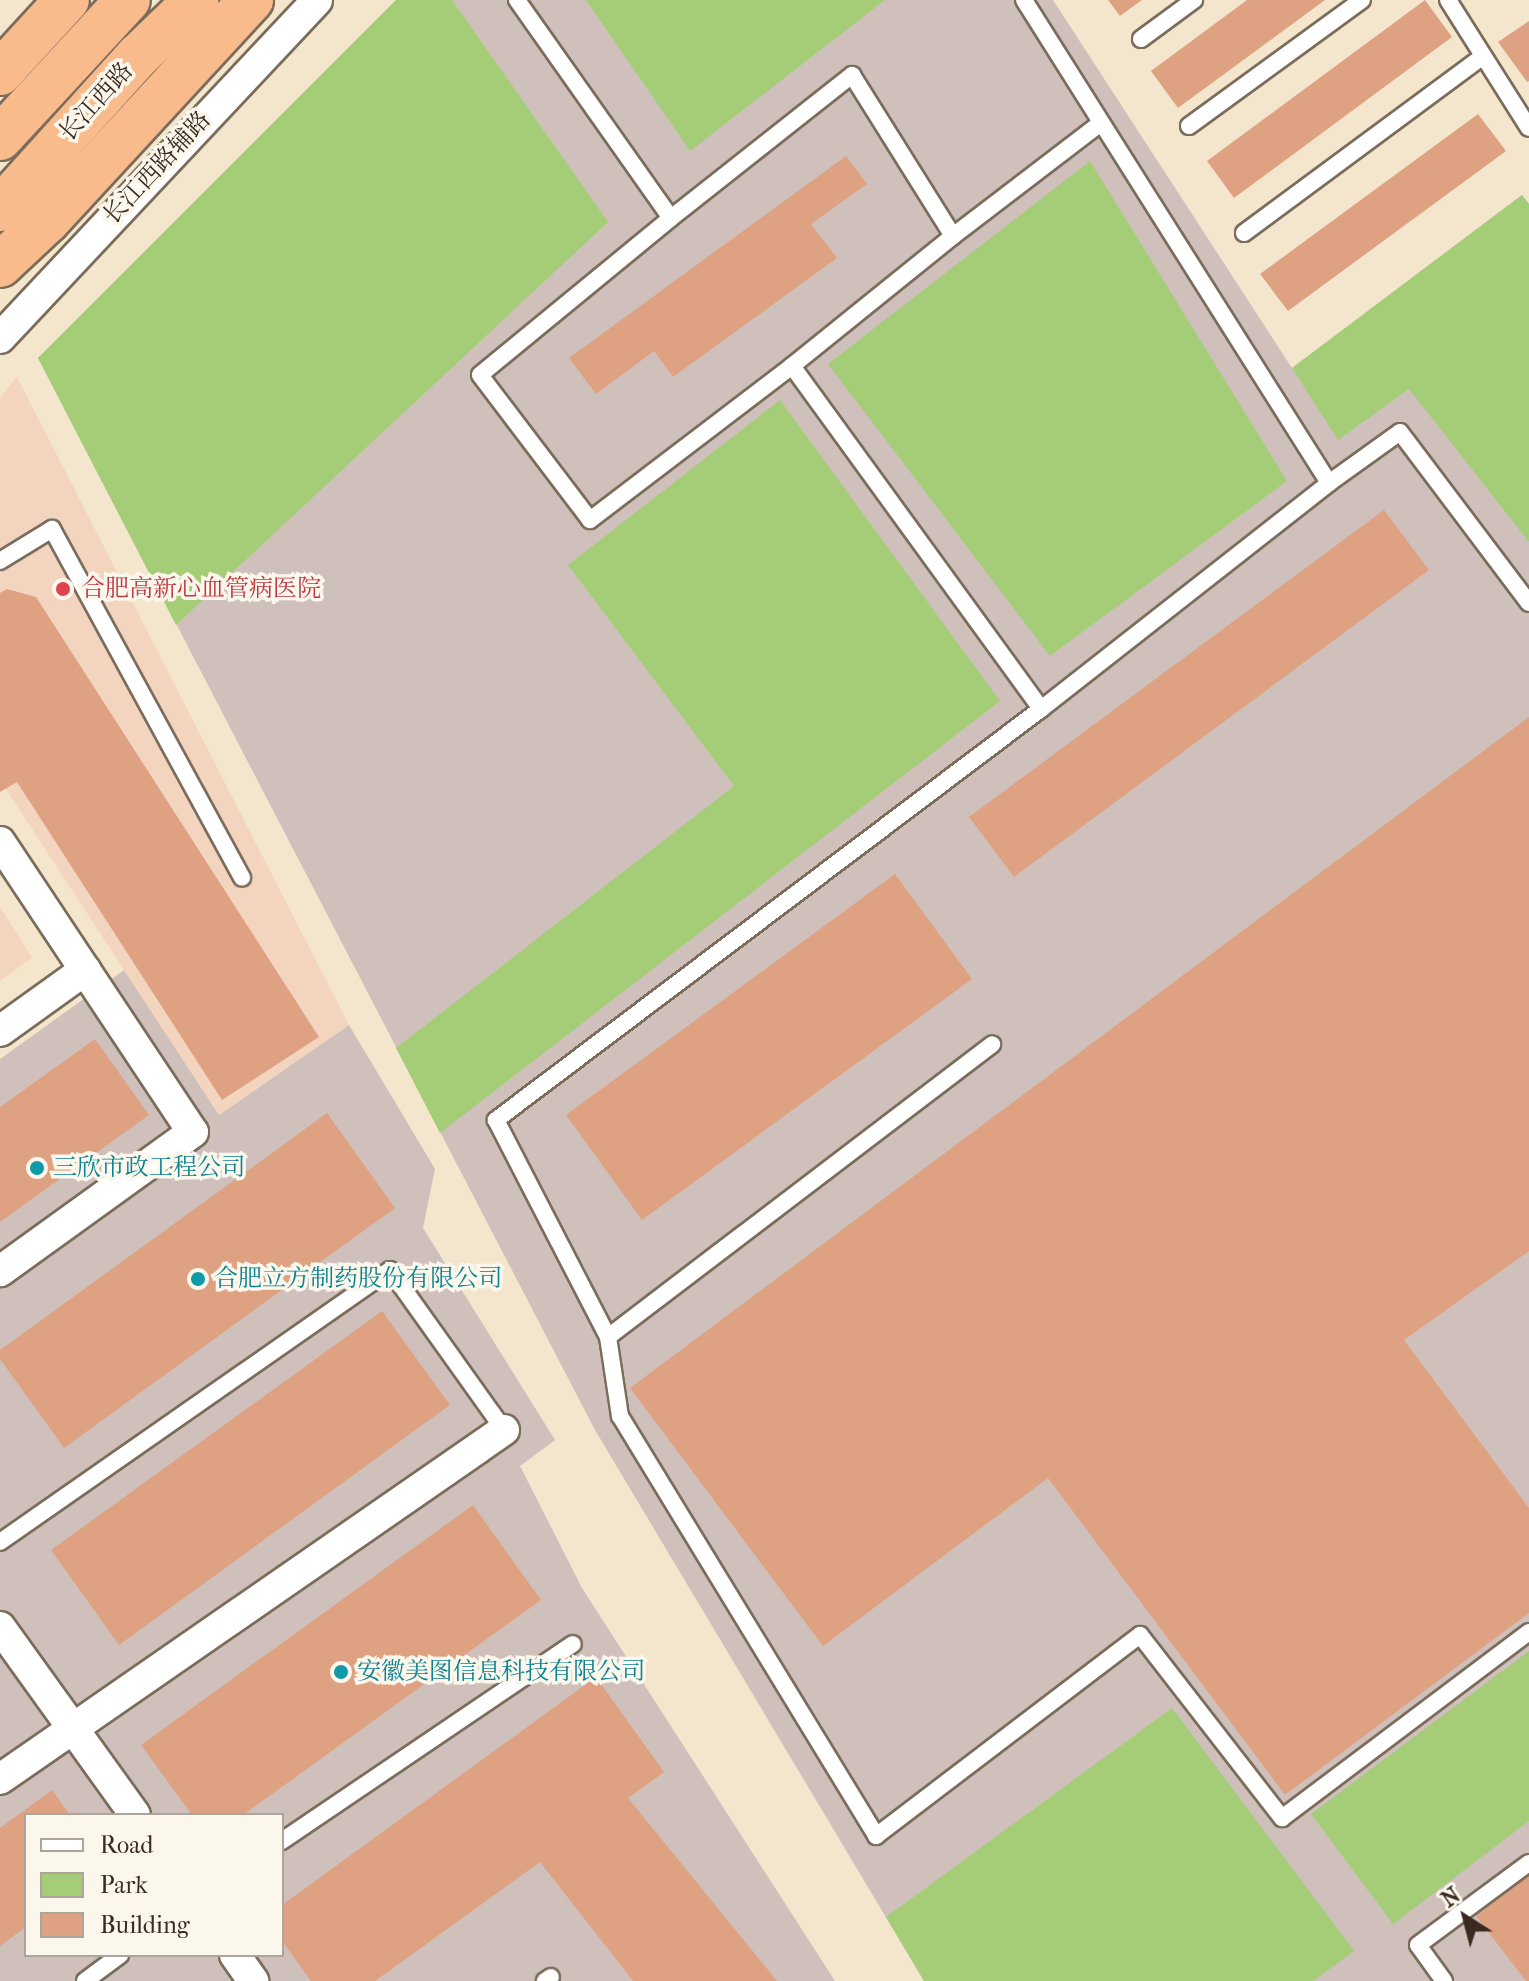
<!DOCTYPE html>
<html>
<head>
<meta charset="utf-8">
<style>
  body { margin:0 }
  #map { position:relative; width:1529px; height:1981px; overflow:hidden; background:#f3e6cc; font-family:"IM FELL French Canon","Noto Serif SC",serif }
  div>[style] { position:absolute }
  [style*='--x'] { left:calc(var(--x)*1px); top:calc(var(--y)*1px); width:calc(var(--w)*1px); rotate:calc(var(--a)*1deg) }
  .built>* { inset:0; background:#f3d4bf }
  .industrial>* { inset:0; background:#cfc0bb }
  .green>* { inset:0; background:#a5cd78 }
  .building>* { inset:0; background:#dea282 }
  .roads { filter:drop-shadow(2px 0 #7b6c5b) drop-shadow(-2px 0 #7b6c5b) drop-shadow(0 2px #7b6c5b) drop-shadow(0 -2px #7b6c5b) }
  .lane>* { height:16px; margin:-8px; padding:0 8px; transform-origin:8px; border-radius:8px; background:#fff }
  .street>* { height:30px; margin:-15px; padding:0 15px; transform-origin:15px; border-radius:15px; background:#fff }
  .highway>* { height:44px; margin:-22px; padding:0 22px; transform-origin:22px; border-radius:22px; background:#fabb8c }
  .dots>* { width:22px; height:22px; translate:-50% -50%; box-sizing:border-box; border:4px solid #fbf7ec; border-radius:50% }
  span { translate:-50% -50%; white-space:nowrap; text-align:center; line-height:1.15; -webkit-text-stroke:7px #fbf7ec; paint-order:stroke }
  .street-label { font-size:24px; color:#3b2a1e }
  .health-label { font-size:24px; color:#be3a42 }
  .left { translate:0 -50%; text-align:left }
  .culture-label { font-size:24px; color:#0d838f }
  .legend { position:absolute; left:24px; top:1813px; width:260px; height:144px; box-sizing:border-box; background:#fbf7ec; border:2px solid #aea59a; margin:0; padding:10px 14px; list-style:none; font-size:24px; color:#3b2a1e }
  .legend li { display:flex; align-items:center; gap:16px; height:40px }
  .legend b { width:40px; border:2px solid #aea59a }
  .north { position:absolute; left:1425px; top:1877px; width:80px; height:80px; -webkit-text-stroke:6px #fbf7ec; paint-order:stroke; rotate:324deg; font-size:22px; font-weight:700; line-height:32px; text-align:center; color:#3b2a1e }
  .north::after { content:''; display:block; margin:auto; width:28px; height:36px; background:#3b2a1e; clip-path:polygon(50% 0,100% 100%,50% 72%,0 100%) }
</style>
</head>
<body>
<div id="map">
  <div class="built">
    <i style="clip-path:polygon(17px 377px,349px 1025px,219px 1115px,0 780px,0 397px)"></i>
    <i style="clip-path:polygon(0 907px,32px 958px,0 981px)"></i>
  </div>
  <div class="industrial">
    <i style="clip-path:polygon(396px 0,1053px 0,1292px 368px,1522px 195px,1529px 204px,1529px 1981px,924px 1981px,595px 1430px,38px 358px)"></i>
    <i style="clip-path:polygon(evenodd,124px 970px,219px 1115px,349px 1025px,435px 1169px,423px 1228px,555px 1440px,520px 1466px,582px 1588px,835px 1981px,0 1981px,0 1059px,124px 970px,26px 1815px,282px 1815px,282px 1955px,26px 1955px,26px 1815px)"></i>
  </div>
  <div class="green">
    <i style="clip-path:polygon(396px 0,452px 0,608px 222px,176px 625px,38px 358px)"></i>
    <i style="clip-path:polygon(586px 0,885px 0,690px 151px)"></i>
    <i style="clip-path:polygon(1090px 161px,1287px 481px,1050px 656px,828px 364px)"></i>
    <i style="clip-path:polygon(1522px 195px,1529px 204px,1529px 542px,1409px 389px,1338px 440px,1292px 368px)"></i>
    <i style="clip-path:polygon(780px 400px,1000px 701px,440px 1133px,396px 1048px,734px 786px,568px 565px)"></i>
    <i style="clip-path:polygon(1529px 1651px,1529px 1821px,1393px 1924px,1311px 1814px)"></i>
    <i style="clip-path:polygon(1172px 1708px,1354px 1951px,1313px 1981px,924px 1981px,886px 1917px)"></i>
  </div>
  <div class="building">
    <i style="clip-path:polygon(1108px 0,1142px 0,1120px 16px)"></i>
    <i style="clip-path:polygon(1247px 0,1325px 0,1178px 108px,1151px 71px)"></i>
    <i style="clip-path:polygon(1425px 0,1452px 37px,1234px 198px,1207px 161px)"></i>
    <i style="clip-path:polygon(1529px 21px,1529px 81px,1527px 82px,1498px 42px)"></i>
    <i style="clip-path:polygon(1478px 114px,1506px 151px,1288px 311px,1260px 274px)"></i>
    <i style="clip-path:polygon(846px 156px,867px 184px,811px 224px,837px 258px,673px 377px,654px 351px,596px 394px,569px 358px)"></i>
    <i style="clip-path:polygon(1384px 510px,1429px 570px,1014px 877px,969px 817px)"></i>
    <i style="clip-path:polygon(7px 589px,36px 597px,319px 1037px,222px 1100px,17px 782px,0 792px,0 593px)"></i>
    <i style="clip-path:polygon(1529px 717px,1529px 1251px,1404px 1340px,1529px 1508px,1529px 1613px,1285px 1795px,1048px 1478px,823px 1646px,630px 1388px)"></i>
    <i style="clip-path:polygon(895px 874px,972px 979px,642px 1220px,566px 1115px)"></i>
    <i style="clip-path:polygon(95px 1039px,149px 1115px,0 1222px,0 1107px)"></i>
    <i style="clip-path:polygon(327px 1113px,395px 1208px,64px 1448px,0 1359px,0 1350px)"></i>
    <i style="clip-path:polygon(382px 1311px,450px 1405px,119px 1645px,51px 1550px)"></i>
    <i style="clip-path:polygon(473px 1505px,541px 1600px,243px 1815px,192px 1815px,141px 1745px)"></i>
    <i style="clip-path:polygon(596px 1677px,664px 1772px,628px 1798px,777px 1981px,633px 1981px,540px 1862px,375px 1981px,311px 1981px,282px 1941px,282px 1905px)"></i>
    <i style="clip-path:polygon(52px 1790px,70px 1815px,26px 1815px,26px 1927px,0 1946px,0 1828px)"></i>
    <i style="clip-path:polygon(1529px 1875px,1529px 1981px,1526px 1981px,1476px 1916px)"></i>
  </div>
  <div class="roads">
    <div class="lane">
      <i style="--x:517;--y:0;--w:267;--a:54.8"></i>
      <i style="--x:671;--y:218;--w:247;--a:140.6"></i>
      <i style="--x:480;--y:375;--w:182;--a:52.8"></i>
      <i style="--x:590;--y:520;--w:254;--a:-37.3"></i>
      <i style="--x:792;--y:366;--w:424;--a:54"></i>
      <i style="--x:1041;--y:709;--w:683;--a:142.98"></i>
      <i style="--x:496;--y:1120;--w:244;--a:62.7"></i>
      <i style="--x:608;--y:1337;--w:483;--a:-37.3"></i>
      <i style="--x:1024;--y:0;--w:571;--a:57.73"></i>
      <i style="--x:1329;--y:483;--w:87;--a:-35.7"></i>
      <i style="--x:1400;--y:432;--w:214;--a:53"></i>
      <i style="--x:1448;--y:0;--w:151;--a:57.7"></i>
      <i style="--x:1141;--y:39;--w:66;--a:-36.3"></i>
      <i style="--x:1189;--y:126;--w:214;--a:-36.1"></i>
      <i style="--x:671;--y:218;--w:231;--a:-38.3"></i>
      <i style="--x:852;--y:75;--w:190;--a:57.9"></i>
      <i style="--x:953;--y:236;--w:207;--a:141.1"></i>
      <i style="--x:1244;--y:233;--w:297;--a:-36.5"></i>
      <i style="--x:953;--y:236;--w:186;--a:-37.4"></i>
      <i style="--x:0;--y:561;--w:61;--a:-31.6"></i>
      <i style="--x:52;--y:529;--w:397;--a:61.4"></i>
      <i style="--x:1041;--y:709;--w:366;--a:-38.1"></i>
      <i style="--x:608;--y:1337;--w:80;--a:81.4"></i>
      <i style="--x:620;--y:1416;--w:492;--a:58.6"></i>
      <i style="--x:876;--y:1836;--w:332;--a:-37.3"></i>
      <i style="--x:1140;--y:1635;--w:232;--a:52.2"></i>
      <i style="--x:1282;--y:1818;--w:309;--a:-37"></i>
      <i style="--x:0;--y:1542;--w:475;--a:-34.9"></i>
      <i style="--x:390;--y:1270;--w:196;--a:54.5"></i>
      <i style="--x:282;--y:1841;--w:351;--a:-34.1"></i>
      <i style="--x:85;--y:1981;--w:44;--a:-36.6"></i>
      <i style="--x:545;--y:1981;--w:7;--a:-34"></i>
      <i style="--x:1444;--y:1981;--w:44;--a:-125.8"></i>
      <i style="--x:1418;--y:1945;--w:138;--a:-36.5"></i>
    </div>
    <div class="street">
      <i style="--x:0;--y:338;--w:463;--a:-46.8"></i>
      <i style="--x:0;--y:842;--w:348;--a:56.4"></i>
      <i style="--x:193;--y:1132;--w:238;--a:144.2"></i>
      <i style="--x:0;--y:1031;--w:105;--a:-35.7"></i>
      <i style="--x:0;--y:1627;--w:231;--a:54.3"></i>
      <i style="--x:0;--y:1779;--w:613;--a:-34.7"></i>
      <i style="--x:235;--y:1955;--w:32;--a:55"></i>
    </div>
    <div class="highway">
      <i style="--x:0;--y:73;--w:99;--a:-47.5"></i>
      <i style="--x:0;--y:138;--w:188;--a:-47.2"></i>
      <i style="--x:0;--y:209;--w:206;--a:-48"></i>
      <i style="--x:138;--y:56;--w:81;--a:-44"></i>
      <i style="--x:0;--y:265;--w:64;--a:-43.1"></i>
      <i style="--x:47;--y:221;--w:301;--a:-47.3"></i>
    </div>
  </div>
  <div class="dots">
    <i style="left:63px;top:589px;background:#e0444e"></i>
    <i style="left:37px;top:1168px;background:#0f9aa8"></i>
    <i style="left:198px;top:1279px;background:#0f9aa8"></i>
    <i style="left:341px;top:1672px;background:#0f9aa8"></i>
  </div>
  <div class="street-label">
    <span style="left:96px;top:102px;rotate:-48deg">长江西路</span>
    <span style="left:157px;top:168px;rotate:-47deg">长江西路辅路</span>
  </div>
  <div class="health-label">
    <span class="left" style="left:81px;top:589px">合肥高新心血管病医院</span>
  </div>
  <div class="culture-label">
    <span class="left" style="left:53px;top:1168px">三欣市政工程公司</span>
    <span class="left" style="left:214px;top:1279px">合肥立方制药股份有限公司</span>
    <span class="left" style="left:357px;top:1672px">安徽美图信息科技有限公司</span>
  </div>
  <ul class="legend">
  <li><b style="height:10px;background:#fff"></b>Road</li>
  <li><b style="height:22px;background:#a5cd78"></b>Park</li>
  <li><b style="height:22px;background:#dea282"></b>Building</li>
  </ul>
  <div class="north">N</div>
</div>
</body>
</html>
